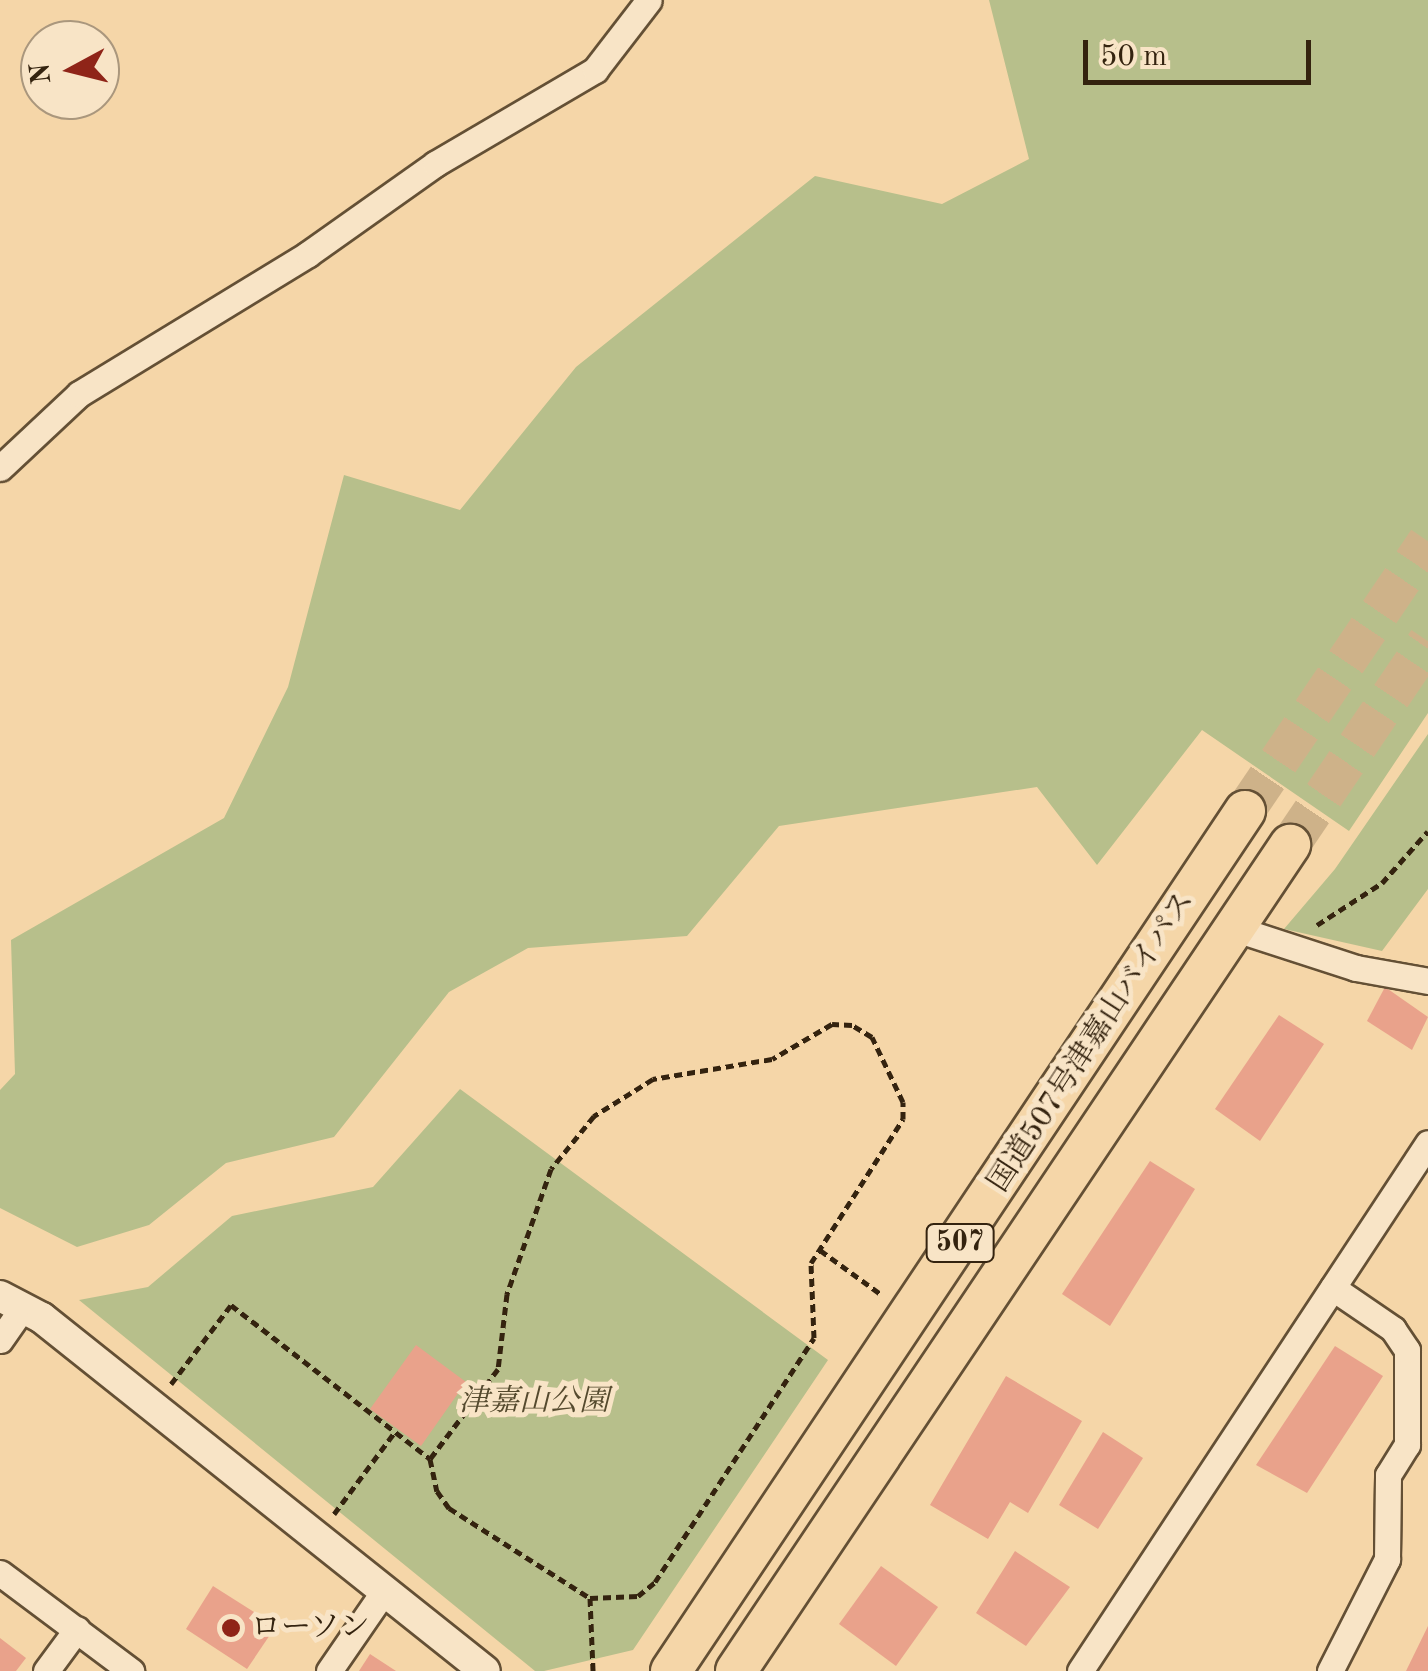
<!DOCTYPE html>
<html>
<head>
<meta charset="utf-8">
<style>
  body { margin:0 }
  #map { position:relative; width:1428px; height:1671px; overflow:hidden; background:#f5d6a8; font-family:"Old Standard TT","Noto Serif JP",serif }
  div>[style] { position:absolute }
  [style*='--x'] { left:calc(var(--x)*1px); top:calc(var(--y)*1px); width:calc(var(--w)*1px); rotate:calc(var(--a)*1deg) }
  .green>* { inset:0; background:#b7bf8b }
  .building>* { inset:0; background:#e9a28b }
  .trunk-tunnel>* { height:40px; margin-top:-20px; transform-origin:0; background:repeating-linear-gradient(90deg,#ceb289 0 40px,transparent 0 60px) }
  .path>* { height:5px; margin-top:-2.5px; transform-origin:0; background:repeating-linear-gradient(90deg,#34230f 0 8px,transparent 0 13px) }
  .roads { filter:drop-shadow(2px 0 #645035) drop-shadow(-2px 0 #645035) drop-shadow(0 2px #645035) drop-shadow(0 -2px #645035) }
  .minor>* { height:25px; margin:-12.5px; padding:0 12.5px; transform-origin:12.5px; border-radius:12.5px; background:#f8e4c6 }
  .tertiary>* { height:30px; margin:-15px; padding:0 15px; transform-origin:15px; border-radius:15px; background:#f8e4c6 }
  .trunk>* { height:40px; margin:-20px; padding:0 20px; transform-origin:20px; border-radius:20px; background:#f5d6a8 }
  .dots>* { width:28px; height:28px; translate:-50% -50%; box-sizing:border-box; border:5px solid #f8e4c6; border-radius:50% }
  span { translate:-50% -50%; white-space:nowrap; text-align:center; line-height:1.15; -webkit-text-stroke:10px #f8e4c6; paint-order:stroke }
  .shield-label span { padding:2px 8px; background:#f8e4c6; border:2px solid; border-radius:8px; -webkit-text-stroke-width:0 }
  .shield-label { font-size:28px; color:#34230f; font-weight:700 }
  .street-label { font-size:30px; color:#34230f }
  .park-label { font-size:30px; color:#554a2e; font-style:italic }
  .poi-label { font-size:30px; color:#34230f }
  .left { translate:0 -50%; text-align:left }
  .north { position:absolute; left:20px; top:20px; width:100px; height:100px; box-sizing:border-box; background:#f8e4c6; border:2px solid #aa977d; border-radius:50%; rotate:263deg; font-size:28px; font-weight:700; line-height:40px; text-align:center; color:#34230f }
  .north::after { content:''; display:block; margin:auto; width:35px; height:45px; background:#8f2418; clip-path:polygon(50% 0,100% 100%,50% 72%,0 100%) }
  .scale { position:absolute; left:1083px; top:40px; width:228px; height:45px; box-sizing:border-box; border:5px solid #34230f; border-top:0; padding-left:12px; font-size:30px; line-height:35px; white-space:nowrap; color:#34230f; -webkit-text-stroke:8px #f8e4c6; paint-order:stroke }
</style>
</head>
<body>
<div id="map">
  <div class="green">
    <i style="clip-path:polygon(989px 0,1428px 0,1428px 713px,1349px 831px,1202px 730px,1097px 865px,1037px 787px,779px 826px,687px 936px,528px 948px,449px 992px,334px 1137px,226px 1163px,149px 1225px,77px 1247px,0 1208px,0 1090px,15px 1074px,11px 940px,224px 818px,288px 687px,344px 475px,460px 510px,576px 367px,815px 176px,942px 204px,1029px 159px)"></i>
    <i style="clip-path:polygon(1428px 734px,1428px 889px,1382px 951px,1284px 929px,1335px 869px)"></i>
    <i style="clip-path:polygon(460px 1089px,828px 1360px,633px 1650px,544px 1671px,535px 1671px,79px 1300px,148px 1287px,232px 1216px,373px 1187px)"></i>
  </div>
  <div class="building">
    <i style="clip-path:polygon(1385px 987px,1428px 1017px,1412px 1050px,1367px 1021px)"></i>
    <i style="clip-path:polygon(1279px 1015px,1324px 1044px,1260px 1141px,1215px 1109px)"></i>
    <i style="clip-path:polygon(1150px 1161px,1195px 1189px,1110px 1326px,1062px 1294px)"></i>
    <i style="clip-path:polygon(416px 1345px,466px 1382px,421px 1446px,370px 1409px)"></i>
    <i style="clip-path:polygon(1335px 1346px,1383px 1376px,1307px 1493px,1256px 1465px)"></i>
    <i style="clip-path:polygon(1006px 1376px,1082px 1421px,1028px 1513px,1010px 1502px,988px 1539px,930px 1505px)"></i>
    <i style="clip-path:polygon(1103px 1432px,1143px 1458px,1098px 1529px,1059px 1505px)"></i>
    <i style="clip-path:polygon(1015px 1551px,1070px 1587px,1026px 1646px,976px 1613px)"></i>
    <i style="clip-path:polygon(881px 1566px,938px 1607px,896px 1666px,839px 1624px)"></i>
    <i style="clip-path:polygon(213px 1586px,276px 1626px,247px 1669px,186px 1629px)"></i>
    <i style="clip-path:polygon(1428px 1626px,1428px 1671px,1406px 1671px)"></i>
    <i style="clip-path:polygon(0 1638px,26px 1658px,16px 1671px,0 1671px)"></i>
    <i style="clip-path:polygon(370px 1654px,396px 1671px,359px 1671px)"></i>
  </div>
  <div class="trunk-tunnel">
    <i style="--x:1245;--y:811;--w:326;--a:-55.9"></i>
    <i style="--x:1290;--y:845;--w:246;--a:-55.9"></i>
  </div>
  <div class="path">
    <i style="--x:1317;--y:925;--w:77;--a:-32.9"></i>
    <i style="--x:1382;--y:883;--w:69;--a:-48.5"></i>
    <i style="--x:820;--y:1250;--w:77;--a:36"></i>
    <i style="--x:171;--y:1384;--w:99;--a:-52.8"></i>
    <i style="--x:231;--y:1305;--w:252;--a:37.7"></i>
    <i style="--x:430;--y:1459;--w:33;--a:78"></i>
    <i style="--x:437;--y:1491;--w:21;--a:55"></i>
    <i style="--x:449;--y:1508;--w:167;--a:32.6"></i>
    <i style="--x:590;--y:1598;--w:48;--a:-2.4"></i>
    <i style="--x:638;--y:1596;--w:22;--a:-39"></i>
    <i style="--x:655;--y:1582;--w:291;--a:-56.9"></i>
    <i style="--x:814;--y:1338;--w:75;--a:-92.3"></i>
    <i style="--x:811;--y:1263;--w:171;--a:-57.4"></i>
    <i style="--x:903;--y:1119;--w:17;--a:-90"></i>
    <i style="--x:903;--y:1102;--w:72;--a:-115.5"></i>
    <i style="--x:872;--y:1037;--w:23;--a:-149"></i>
    <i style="--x:852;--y:1025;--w:20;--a:-177"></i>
    <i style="--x:832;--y:1024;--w:69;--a:149.7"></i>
    <i style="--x:772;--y:1059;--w:121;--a:170.5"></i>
    <i style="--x:653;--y:1079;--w:70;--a:147.9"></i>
    <i style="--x:594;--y:1116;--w:68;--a:129.1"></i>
    <i style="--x:551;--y:1169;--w:133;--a:109.4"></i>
    <i style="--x:507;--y:1294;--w:76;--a:96.8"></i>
    <i style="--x:498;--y:1369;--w:113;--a:127.1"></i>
    <i style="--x:334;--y:1514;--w:102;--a:-53.4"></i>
    <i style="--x:590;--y:1598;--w:73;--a:87.6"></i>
  </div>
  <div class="roads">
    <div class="minor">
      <i style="--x:0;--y:468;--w:108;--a:-43.1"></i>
      <i style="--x:79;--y:394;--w:268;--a:-31.4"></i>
      <i style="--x:308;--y:254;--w:156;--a:-35.3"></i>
      <i style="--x:435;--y:164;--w:186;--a:-30.4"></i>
      <i style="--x:595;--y:70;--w:88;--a:-52.4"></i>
      <i style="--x:1233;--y:928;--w:129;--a:18"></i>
      <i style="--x:1356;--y:968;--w:73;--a:10.2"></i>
      <i style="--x:0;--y:1340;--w:39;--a:-55"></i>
      <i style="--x:0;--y:1573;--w:164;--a:36.8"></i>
      <i style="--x:46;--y:1671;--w:52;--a:-53.6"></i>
      <i style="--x:329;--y:1671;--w:97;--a:-55.5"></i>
      <i style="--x:1080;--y:1671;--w:632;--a:-56.61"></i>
      <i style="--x:1330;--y:1671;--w:126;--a:-63"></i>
      <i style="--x:1387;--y:1559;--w:84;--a:-89.3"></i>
      <i style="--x:1388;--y:1475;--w:36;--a:-58"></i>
      <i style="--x:1407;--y:1445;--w:95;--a:-90"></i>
      <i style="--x:1407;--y:1350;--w:25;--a:-124"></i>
      <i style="--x:1393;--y:1329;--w:73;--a:-145.7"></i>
    </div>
    <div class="tertiary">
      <i style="--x:0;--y:1296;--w:47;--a:27.6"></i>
      <i style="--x:42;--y:1318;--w:566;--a:38.55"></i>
    </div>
    <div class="trunk">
      <i style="--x:671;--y:1671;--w:1034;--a:-56.28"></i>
      <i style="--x:736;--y:1671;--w:995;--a:-56.15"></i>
    </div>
  </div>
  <div class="dots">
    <i style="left:231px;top:1628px;background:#8f2418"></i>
  </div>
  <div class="shield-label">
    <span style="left:960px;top:1243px">507</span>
  </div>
  <div class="street-label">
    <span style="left:1092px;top:1042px;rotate:-57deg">国道507号津嘉山バイパス</span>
  </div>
  <div class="park-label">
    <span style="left:534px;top:1402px">津嘉山公園</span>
  </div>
  <div class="poi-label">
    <span class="left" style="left:251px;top:1628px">ローソン</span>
  </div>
  <div class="north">N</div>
  <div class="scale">50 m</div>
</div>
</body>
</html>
